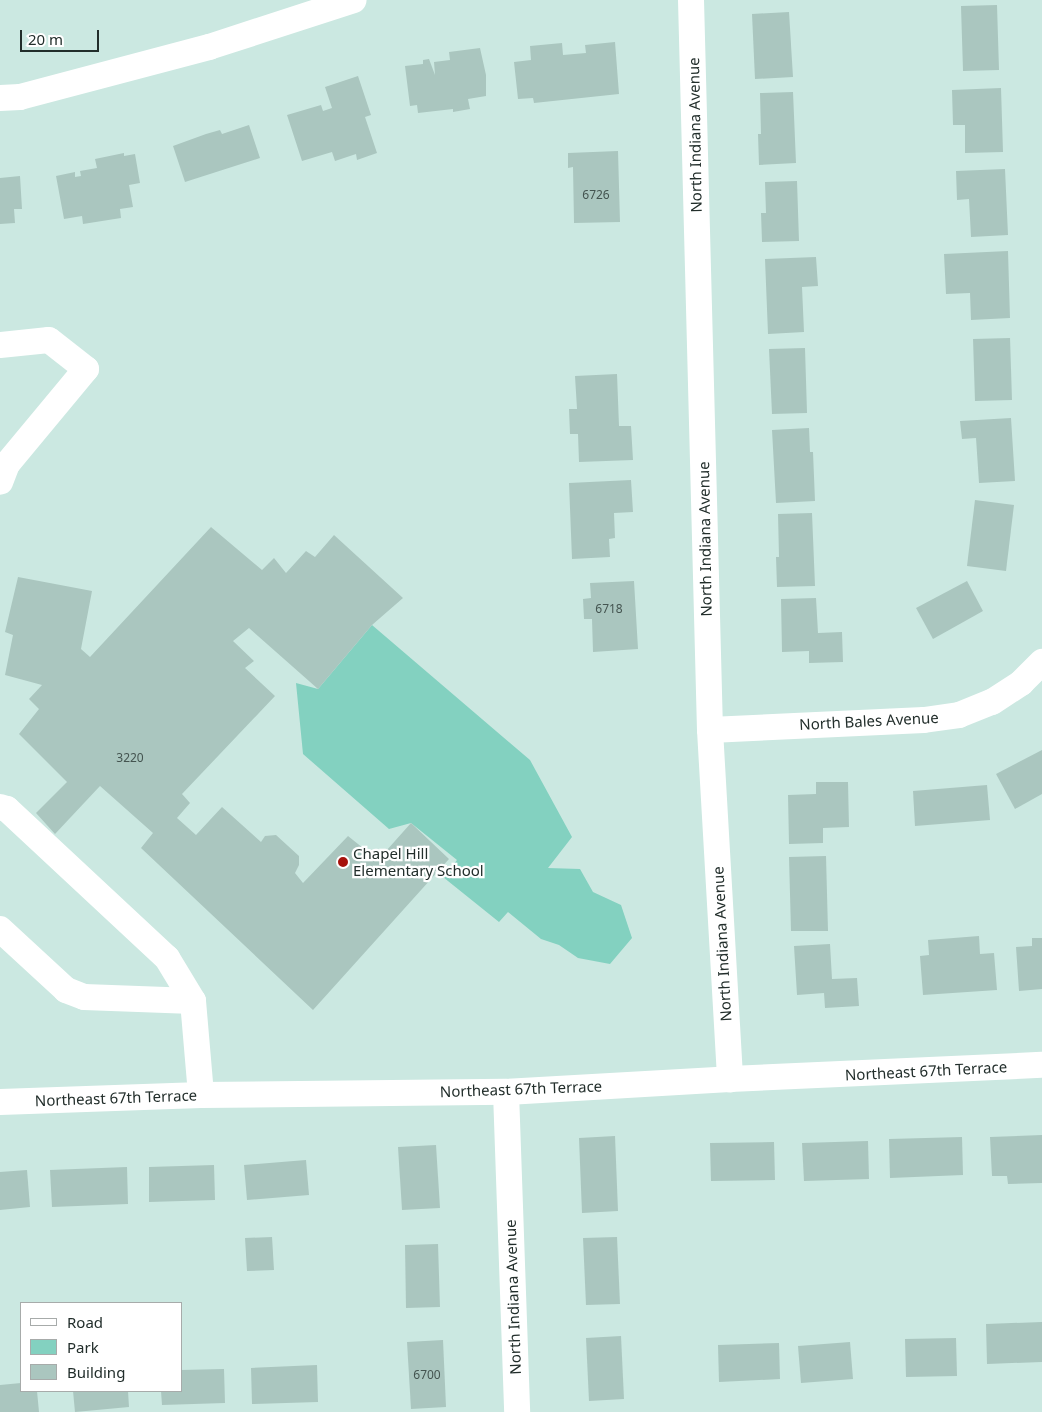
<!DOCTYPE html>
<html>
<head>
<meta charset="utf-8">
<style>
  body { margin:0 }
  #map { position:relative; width:1042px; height:1412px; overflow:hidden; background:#cbe8e1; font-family:"Noto Sans",sans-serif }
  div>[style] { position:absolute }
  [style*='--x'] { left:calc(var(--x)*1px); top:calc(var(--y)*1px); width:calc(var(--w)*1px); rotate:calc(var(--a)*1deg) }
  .green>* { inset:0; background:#83d1c0 }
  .building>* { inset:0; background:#aac6bf }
  .minor>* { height:26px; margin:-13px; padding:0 13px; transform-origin:13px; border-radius:13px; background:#fff }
  .dots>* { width:14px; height:14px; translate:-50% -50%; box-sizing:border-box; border:2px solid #fff; border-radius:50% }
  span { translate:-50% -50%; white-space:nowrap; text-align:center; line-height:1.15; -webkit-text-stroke:4.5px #fff; paint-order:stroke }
  .number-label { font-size:12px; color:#445450 }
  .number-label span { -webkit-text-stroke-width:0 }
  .street-label { font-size:15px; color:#222e2b }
  .poi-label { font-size:15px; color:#222e2b }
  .left { translate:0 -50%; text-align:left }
  .legend { position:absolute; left:20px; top:1302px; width:162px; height:90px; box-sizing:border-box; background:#fff; border:1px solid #a7abaa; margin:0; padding:6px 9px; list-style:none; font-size:15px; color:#222e2b }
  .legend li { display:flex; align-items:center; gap:10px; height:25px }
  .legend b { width:25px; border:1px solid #a7abaa }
  .scale { position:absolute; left:20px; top:30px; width:79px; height:22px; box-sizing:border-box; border:2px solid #222e2b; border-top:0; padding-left:6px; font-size:15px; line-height:18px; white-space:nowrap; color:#222e2b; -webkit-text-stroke:4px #fff; paint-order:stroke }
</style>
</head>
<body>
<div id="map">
  <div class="green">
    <i style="clip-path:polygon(372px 625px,530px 760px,572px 837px,548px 868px,580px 869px,593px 892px,621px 905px,632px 938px,610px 964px,578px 958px,559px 945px,541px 939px,508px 912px,499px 922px,443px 877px,457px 860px,411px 823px,389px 829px,303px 754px,296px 683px,318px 689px)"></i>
  </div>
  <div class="building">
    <i style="clip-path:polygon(997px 5px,999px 70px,963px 71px,961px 6px)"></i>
    <i style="clip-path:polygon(789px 12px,793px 77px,755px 79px,752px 14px)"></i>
    <i style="clip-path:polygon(615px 42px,619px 94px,534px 103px,533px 98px,518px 99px,514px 62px,531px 60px,530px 46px,562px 43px,563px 55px,586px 53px,585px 45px)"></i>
    <i style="clip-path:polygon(480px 48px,486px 75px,486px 96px,468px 99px,470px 109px,453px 112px,453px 109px,418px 113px,417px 105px,410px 106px,405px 66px,423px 64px,423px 60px,429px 59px,435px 75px,434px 62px,450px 60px,449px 52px)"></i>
    <i style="clip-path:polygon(358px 76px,371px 115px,365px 117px,377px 153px,357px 160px,356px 154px,335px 161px,332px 152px,302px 161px,287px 115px,321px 105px,323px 111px,332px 108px,325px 87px)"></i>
    <i style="clip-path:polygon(1001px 88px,1003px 152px,965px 153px,965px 125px,953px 125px,952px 90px)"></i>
    <i style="clip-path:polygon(793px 92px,796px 163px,759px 165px,758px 134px,761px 134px,760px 93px)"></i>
    <i style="clip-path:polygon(249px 125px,260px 158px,185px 182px,173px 146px,206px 134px,220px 130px,222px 134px)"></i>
    <i style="clip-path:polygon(618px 151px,620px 222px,574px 223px,573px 167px,568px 168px,568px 153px)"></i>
    <i style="clip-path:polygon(124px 153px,124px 156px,135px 154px,140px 183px,129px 185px,133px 207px,120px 209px,121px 218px,83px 224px,82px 216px,64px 219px,56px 176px,75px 172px,75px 177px,81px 176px,80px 171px,97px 168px,95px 159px)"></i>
    <i style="clip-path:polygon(1005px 169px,1008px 235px,971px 237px,969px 199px,957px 200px,956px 171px)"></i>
    <i style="clip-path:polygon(20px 176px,22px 209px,14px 209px,15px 223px,0 224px,0 178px)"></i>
    <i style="clip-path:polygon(797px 181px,799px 241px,762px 242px,761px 213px,766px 213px,765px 182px)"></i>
    <i style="clip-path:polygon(1008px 251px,1010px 318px,971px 320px,970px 293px,946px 294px,944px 254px)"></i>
    <i style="clip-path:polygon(816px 257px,818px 286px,802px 287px,804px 332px,768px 334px,765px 259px)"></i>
    <i style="clip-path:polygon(1010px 338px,1012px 400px,975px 401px,973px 339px)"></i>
    <i style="clip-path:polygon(805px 348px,807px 413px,772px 414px,769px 349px)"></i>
    <i style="clip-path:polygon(617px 374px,619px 426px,631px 426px,633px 460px,579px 462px,578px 434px,570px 434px,569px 409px,577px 409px,575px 376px)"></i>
    <i style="clip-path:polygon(1011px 418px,1015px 481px,979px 483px,976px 438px,962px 439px,960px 421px)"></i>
    <i style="clip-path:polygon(809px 428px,810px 452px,813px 452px,815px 501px,776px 503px,772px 430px)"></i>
    <i style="clip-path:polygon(631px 480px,633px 512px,614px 513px,615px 538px,609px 539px,610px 557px,572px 559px,569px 483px)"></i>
    <i style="clip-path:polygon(975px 500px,1014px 505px,1006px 571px,967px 566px)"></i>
    <i style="clip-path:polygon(812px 513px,815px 586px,777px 587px,776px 557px,779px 557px,778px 514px)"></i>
    <i style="clip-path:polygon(211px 527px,262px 570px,274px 558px,286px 573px,306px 551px,315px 557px,334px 535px,403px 598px,372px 625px,318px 689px,249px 628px,233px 641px,254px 661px,245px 668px,275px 696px,182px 794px,190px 803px,177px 818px,196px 835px,222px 807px,261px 842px,265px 836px,276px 835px,299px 856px,299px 865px,295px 873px,303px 883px,348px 836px,378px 860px,411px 823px,449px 859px,313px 1010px,141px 848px,153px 833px,100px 786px,55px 834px,36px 813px,67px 782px,19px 734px,39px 709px,29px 699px,42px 685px,5px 675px,13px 635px,5px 632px,18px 577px,92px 591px,81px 649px,90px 657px)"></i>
    <i style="clip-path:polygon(634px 581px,638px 649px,593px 652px,592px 619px,584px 619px,583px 599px,591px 598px,590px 583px)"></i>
    <i style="clip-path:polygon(967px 581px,983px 611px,933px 639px,916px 608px)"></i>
    <i style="clip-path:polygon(816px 598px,818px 633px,842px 632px,843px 662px,809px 663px,809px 651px,782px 652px,781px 599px)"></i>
    <i style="clip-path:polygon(1042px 750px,1042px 794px,1015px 809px,996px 774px)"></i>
    <i style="clip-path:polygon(816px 782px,848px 782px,849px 827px,823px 828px,823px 843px,789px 844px,788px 795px,816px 794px)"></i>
    <i style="clip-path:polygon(987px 785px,990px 820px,915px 826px,913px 791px)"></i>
    <i style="clip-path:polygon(826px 856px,828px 931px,791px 931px,789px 857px)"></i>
    <i style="clip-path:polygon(979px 936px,980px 954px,994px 953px,997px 990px,923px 995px,920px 956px,929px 955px,928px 940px)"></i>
    <i style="clip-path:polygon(1032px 938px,1042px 938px,1042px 989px,1019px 991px,1016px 947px,1032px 946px)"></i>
    <i style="clip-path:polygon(830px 944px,832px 979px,857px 978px,859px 1006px,825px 1008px,824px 993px,797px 995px,794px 946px)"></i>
    <i style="clip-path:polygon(1042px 1135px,1042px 1183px,1008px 1184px,1007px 1176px,992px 1176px,990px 1137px)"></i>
    <i style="clip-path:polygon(615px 1136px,618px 1211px,582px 1213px,579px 1138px)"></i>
    <i style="clip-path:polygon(962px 1137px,963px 1175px,890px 1178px,889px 1139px)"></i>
    <i style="clip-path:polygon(868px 1141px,869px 1179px,804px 1181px,802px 1143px)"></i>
    <i style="clip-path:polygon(774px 1142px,775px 1180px,711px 1181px,710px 1143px)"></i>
    <i style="clip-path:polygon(436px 1145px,440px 1208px,402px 1210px,398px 1147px)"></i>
    <i style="clip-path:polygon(306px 1160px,309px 1195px,247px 1200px,244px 1165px)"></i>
    <i style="clip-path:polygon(214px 1165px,215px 1200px,149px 1202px,149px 1167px)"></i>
    <i style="clip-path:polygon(127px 1167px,128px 1204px,52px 1207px,50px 1170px)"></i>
    <i style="clip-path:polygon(27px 1170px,30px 1207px,0 1210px,0 1172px)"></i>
    <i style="clip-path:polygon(272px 1237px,274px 1270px,247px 1271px,245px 1238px)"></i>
    <i style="clip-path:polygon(617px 1237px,620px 1304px,586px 1305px,583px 1238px)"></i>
    <i style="clip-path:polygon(438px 1244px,440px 1307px,406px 1308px,405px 1245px)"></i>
    <i style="clip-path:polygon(1042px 1322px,1042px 1362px,987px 1364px,986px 1324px)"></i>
    <i style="clip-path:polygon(621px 1336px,624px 1399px,589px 1401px,586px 1338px)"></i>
    <i style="clip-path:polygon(956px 1338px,957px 1376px,906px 1377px,905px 1339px)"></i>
    <i style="clip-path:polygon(443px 1340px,446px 1407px,411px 1409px,407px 1342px)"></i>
    <i style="clip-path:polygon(850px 1342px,853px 1379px,801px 1383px,798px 1346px)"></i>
    <i style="clip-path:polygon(779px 1343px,780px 1379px,719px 1382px,718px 1345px)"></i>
    <i style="clip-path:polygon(317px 1365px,318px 1402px,252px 1404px,251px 1368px)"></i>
    <i style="clip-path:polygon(224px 1369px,225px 1403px,162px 1405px,161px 1391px,181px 1391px,181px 1370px)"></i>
    <i style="clip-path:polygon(21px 1383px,21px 1391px,37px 1391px,39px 1412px,0 1412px,0 1385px)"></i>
    <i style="clip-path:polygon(73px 1391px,128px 1391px,129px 1407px,75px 1412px)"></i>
  </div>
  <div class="minor">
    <i style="--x:691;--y:0;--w:730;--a:88.51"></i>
    <i style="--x:710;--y:730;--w:350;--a:86.7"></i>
    <i style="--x:0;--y:98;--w:20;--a:-3"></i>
    <i style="--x:20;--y:97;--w:196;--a:-14.8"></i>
    <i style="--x:209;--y:47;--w:152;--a:-18"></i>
    <i style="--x:0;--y:345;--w:49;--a:-5.8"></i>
    <i style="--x:49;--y:340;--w:47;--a:38.1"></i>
    <i style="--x:86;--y:369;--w:124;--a:129.7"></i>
    <i style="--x:7;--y:464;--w:19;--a:111"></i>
    <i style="--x:710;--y:730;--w:214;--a:-2.7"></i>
    <i style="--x:924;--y:720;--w:35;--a:-8"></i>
    <i style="--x:959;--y:715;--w:35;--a:-22"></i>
    <i style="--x:992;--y:702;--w:35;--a:-33"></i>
    <i style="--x:1021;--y:683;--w:30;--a:-45"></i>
    <i style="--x:0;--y:807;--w:7;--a:16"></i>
    <i style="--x:7;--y:809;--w:219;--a:43"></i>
    <i style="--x:167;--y:958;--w:50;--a:58.8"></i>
    <i style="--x:193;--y:1001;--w:94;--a:85.1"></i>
    <i style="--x:0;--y:929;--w:90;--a:42.7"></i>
    <i style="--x:66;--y:990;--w:19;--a:21"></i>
    <i style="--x:84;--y:997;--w:109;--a:2.1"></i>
    <i style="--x:506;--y:1092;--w:320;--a:88"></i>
    <i style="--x:0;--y:1102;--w:201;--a:-2"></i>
    <i style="--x:201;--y:1095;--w:305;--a:-0.6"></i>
    <i style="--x:506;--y:1092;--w:224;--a:-3.3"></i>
    <i style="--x:730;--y:1079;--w:312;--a:-2.6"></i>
  </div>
  <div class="dots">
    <i style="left:343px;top:862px;background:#a6110c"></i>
  </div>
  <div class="number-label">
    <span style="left:596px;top:195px">6726</span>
    <span style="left:609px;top:609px">6718</span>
    <span style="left:130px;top:758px">3220</span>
    <span style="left:427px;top:1375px">6700</span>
  </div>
  <div class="street-label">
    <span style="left:695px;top:135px;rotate:-91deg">North Indiana Avenue</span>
    <span style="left:705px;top:539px;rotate:-91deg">North Indiana Avenue</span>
    <span style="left:869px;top:721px;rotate:-3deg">North Bales Avenue</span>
    <span style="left:722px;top:944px;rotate:-93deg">North Indiana Avenue</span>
    <span style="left:926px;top:1071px;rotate:-3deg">Northeast 67th Terrace</span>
    <span style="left:521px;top:1089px;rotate:-2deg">Northeast 67th Terrace</span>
    <span style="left:116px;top:1098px;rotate:-2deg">Northeast 67th Terrace</span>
    <span style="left:513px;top:1297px;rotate:-92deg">North Indiana Avenue</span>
  </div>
  <div class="poi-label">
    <span class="left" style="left:353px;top:862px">Chapel Hill<br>Elementary School</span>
  </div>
  <ul class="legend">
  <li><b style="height:6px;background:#fff"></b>Road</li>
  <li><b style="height:14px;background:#83d1c0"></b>Park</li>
  <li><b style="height:14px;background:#aac6bf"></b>Building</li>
  </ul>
  <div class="scale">20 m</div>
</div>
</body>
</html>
